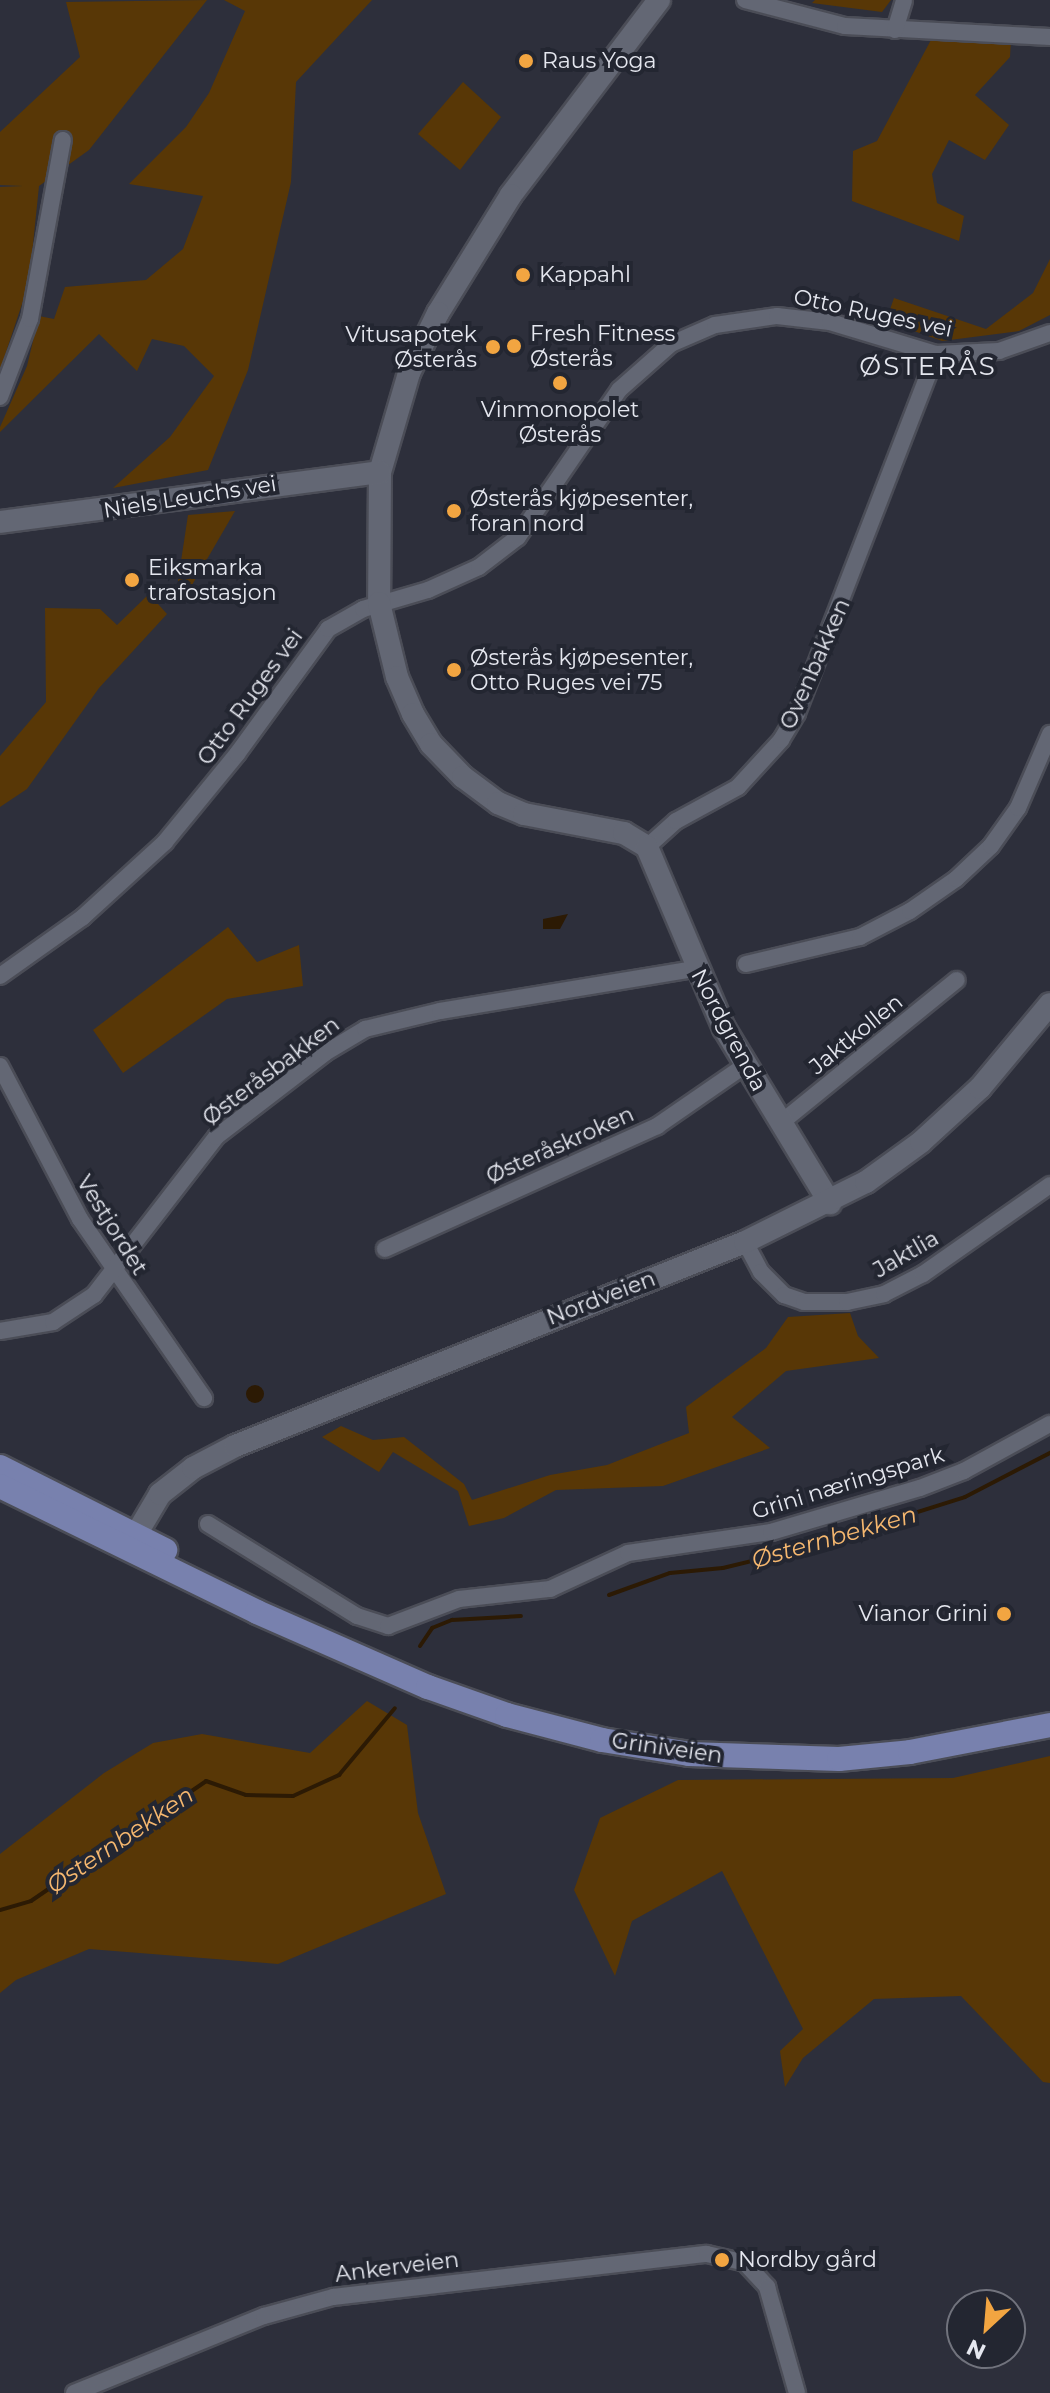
<!DOCTYPE html>
<html>
<head>
<meta charset="utf-8">
<style>
  body { margin:0 }
  #map { position:relative; width:1050px; height:2393px; overflow:hidden; background:#2d2f3b; font-family:Montserrat,sans-serif }
  div>[style] { position:absolute }
  [style*='--x'] { left:calc(var(--x)*1px); top:calc(var(--y)*1px); width:calc(var(--w)*1px); rotate:calc(var(--a)*1deg) }
  .green>* { inset:0; background:#583706 }
  .water>* { inset:0; background:#2c1a04 }
  .round { border-radius:50% }
  .stream>* { height:4px; margin:-2px; padding:0 2px; transform-origin:2px; border-radius:2px; background:#2c1a04 }
  .roads { filter:drop-shadow(2px 0 #4b4d57) drop-shadow(-2px 0 #4b4d57) drop-shadow(0 2px #4b4d57) drop-shadow(0 -2px #4b4d57) }
  .street>* { height:16px; margin:-8px; padding:0 8px; transform-origin:8px; border-radius:8px; background:#636774 }
  .secondary>* { height:22px; margin:-11px; padding:0 11px; transform-origin:11px; border-radius:11px; background:#636774 }
  .primary>* { height:24px; margin:-12px; padding:0 12px; transform-origin:12px; border-radius:12px; background:#7881ae }
  .dots>* { width:22px; height:22px; translate:-50% -50%; box-sizing:border-box; border:4px solid #232631; border-radius:50% }
  span { translate:-50% -50%; white-space:nowrap; text-align:center; line-height:1.15; -webkit-text-stroke:8px #232631; paint-order:stroke }
  .poi-label { font-size:22px; color:#e5e7ef }
  .left { translate:0 -50%; text-align:left }
  .right { translate:-100% -50%; text-align:right }
  .street-label { font-size:22px; color:#e5e7ef }
  .water-label { font-size:24px; color:#f5b76f; font-style:italic }
  .quarter-label { font-size:26px; color:#e5e7ef; letter-spacing:2px }
  .north { position:absolute; left:946px; top:2289px; width:80px; height:80px; box-sizing:border-box; background:#232631; border:2px solid #71737d; border-radius:50%; rotate:206deg; font-size:22px; font-weight:700; line-height:32px; text-align:center; color:#e5e7ef }
  .north::after { content:''; display:block; margin:auto; width:28px; height:36px; background:#f2a541; clip-path:polygon(50% 0,100% 100%,50% 72%,0 100%) }
</style>
</head>
<body>
<div id="map">
  <div class="green">
    <i style="clip-path:polygon(207px 0,89px 150px,39px 186px,29px 283px,0 370px,0 187px,23px 186px,0 185px,0 132px,80px 57px,66px 2px)"></i>
    <i style="clip-path:polygon(224px 0,372px 0,296px 82px,291px 182px,248px 370px,208px 470px,113px 488px,170px 437px,214px 376px,184px 346px,152px 339px,137px 371px,99px 334px,0 432px,0 427px,27px 366px,39px 316px,54px 319px,65px 287px,146px 280px,183px 249px,203px 196px,129px 184px,186px 127px,209px 93px,245px 11px)"></i>
    <i style="clip-path:polygon(815px 0,891px 0,882px 12px,812px 3px)"></i>
    <i style="clip-path:polygon(932px 38px,1011px 39px,1010px 57px,975px 95px,1009px 125px,985px 160px,949px 140px,932px 174px,937px 203px,964px 216px,959px 241px,852px 201px,853px 151px,877px 141px)"></i>
    <i style="clip-path:polygon(463px 82px,501px 117px,460px 170px,418px 134px)"></i>
    <i style="clip-path:polygon(1050px 259px,1050px 315px,1019px 331px,942px 341px,886px 321px,894px 298px,986px 329px,1033px 293px)"></i>
    <i style="clip-path:polygon(235px 511px,181px 604px,178px 581px,188px 515px)"></i>
    <i style="clip-path:polygon(149px 594px,167px 614px,99px 688px,27px 789px,0 807px,0 756px,46px 702px,45px 608px,100px 609px,117px 625px)"></i>
    <i style="clip-path:polygon(228px 927px,257px 962px,299px 945px,303px 986px,227px 999px,123px 1073px,93px 1030px)"></i>
    <i style="clip-path:polygon(850px 1313px,858px 1336px,879px 1358px,786px 1371px,732px 1417px,770px 1448px,663px 1486px,556px 1490px,504px 1518px,469px 1526px,458px 1491px,393px 1452px,379px 1472px,322px 1437px,341px 1426px,373px 1440px,404px 1437px,464px 1484px,472px 1500px,550px 1475px,607px 1465px,689px 1433px,686px 1407px,766px 1348px,788px 1317px)"></i>
    <i style="clip-path:polygon(367px 1701px,407px 1725px,418px 1813px,446px 1894px,278px 1964px,89px 1949px,16px 1980px,0 1993px,0 1854px,104px 1773px,153px 1743px,202px 1734px,310px 1753px)"></i>
    <i style="clip-path:polygon(1050px 1756px,1050px 2083px,1043px 2082px,961px 1996px,874px 1999px,803px 2058px,785px 2087px,780px 2051px,803px 2029px,722px 1871px,632px 1921px,615px 1976px,574px 1890px,600px 1818px,678px 1780px,953px 1778px)"></i>
  </div>
  <div class="water">
    <i style="clip-path:polygon(568px 914px,560px 929px,543px 929px,543px 919px)"></i>
    <i class="round" style="left:246px;top:1385px;width:18px;height:18px"></i>
  </div>
  <div class="stream">
    <i style="--x:609;--y:1595;--w:65;--a:-19.8"></i>
    <i style="--x:670;--y:1573;--w:53;--a:-5.4"></i>
    <i style="--x:723;--y:1568;--w:76;--a:-13.7"></i>
    <i style="--x:797;--y:1550;--w:176;--a:-17.5"></i>
    <i style="--x:965;--y:1497;--w:96;--a:-27.4"></i>
    <i style="--x:420;--y:1646;--w:22;--a:-56"></i>
    <i style="--x:432;--y:1628;--w:22;--a:-22"></i>
    <i style="--x:452;--y:1620;--w:69;--a:-3.3"></i>
    <i style="--x:0;--y:1910;--w:32;--a:-16"></i>
    <i style="--x:31;--y:1901;--w:212;--a:-34.4"></i>
    <i style="--x:206;--y:1781;--w:42;--a:19.3"></i>
    <i style="--x:246;--y:1795;--w:47;--a:1.2"></i>
    <i style="--x:293;--y:1796;--w:51;--a:-24.5"></i>
    <i style="--x:339;--y:1775;--w:87;--a:-50.1"></i>
  </div>
  <div class="roads">
    <div class="street">
      <i style="--x:745;--y:0;--w:103;--a:14.6"></i>
      <i style="--x:845;--y:26;--w:205;--a:3.1"></i>
      <i style="--x:895;--y:30;--w:31;--a:-73"></i>
      <i style="--x:0;--y:397;--w:84;--a:-69"></i>
      <i style="--x:30;--y:319;--w:182;--a:-79.6"></i>
      <i style="--x:647;--y:847;--w:39;--a:-42"></i>
      <i style="--x:676;--y:821;--w:71;--a:-28.7"></i>
      <i style="--x:738;--y:787;--w:64;--a:-47.5"></i>
      <i style="--x:781;--y:740;--w:31;--a:-59"></i>
      <i style="--x:797;--y:713;--w:385;--a:-68.8"></i>
      <i style="--x:746;--y:964;--w:117;--a:-13.3"></i>
      <i style="--x:860;--y:937;--w:56;--a:-27.5"></i>
      <i style="--x:910;--y:911;--w:56;--a:-34.8"></i>
      <i style="--x:956;--y:879;--w:48;--a:-43.3"></i>
      <i style="--x:991;--y:846;--w:47;--a:-54.6"></i>
      <i style="--x:1018;--y:808;--w:81;--a:-66.6"></i>
      <i style="--x:0;--y:976;--w:102;--a:-35.4"></i>
      <i style="--x:83;--y:917;--w:111;--a:-42.4"></i>
      <i style="--x:165;--y:842;--w:114;--a:-50.7"></i>
      <i style="--x:237;--y:754;--w:155;--a:-53.9"></i>
      <i style="--x:328;--y:629;--w:40;--a:-29.7"></i>
      <i style="--x:363;--y:609;--w:68;--a:-16.3"></i>
      <i style="--x:428;--y:590;--w:56;--a:-24.3"></i>
      <i style="--x:479;--y:567;--w:49;--a:-37.6"></i>
      <i style="--x:518;--y:537;--w:178;--a:-55.5"></i>
      <i style="--x:619;--y:390;--w:69;--a:-41.5"></i>
      <i style="--x:671;--y:344;--w:48;--a:-23.4"></i>
      <i style="--x:715;--y:325;--w:63;--a:-8.3"></i>
      <i style="--x:777;--y:316;--w:53;--a:6.5"></i>
      <i style="--x:830;--y:322;--w:111;--a:16.8"></i>
      <i style="--x:936;--y:354;--w:63;--a:-2.7"></i>
      <i style="--x:999;--y:351;--w:54;--a:-19.4"></i>
      <i style="--x:0;--y:1066;--w:173;--a:62.4"></i>
      <i style="--x:80;--y:1219;--w:218;--a:55.3"></i>
      <i style="--x:782;--y:1122;--w:225;--a:-39.1"></i>
      <i style="--x:745;--y:1242;--w:34;--a:62"></i>
      <i style="--x:761;--y:1272;--w:33;--a:45"></i>
      <i style="--x:784;--y:1295;--w:21;--a:19"></i>
      <i style="--x:804;--y:1302;--w:43;--a:0"></i>
      <i style="--x:847;--y:1302;--w:38;--a:-12"></i>
      <i style="--x:884;--y:1294;--w:44;--a:-27.1"></i>
      <i style="--x:923;--y:1274;--w:155;--a:-35"></i>
      <i style="--x:385;--y:1249;--w:299;--a:-24.3"></i>
      <i style="--x:657;--y:1126;--w:106;--a:-34.6"></i>
      <i style="--x:0;--y:1331;--w:54;--a:-9.6"></i>
      <i style="--x:53;--y:1322;--w:49;--a:-33.4"></i>
      <i style="--x:94;--y:1295;--w:200;--a:-52.3"></i>
      <i style="--x:216;--y:1137;--w:138;--a:-37.6"></i>
      <i style="--x:325;--y:1053;--w:47;--a:-31"></i>
      <i style="--x:365;--y:1029;--w:77;--a:-13.5"></i>
      <i style="--x:440;--y:1011;--w:258;--a:-9.4"></i>
      <i style="--x:208;--y:1524;--w:175;--a:31.7"></i>
      <i style="--x:357;--y:1616;--w:33;--a:18"></i>
      <i style="--x:388;--y:1626;--w:76;--a:-20.8"></i>
      <i style="--x:459;--y:1599;--w:92;--a:-6.3"></i>
      <i style="--x:550;--y:1589;--w:86;--a:-24.8"></i>
      <i style="--x:628;--y:1553;--w:145;--a:-8.4"></i>
      <i style="--x:771;--y:1532;--w:155;--a:-16.5"></i>
      <i style="--x:920;--y:1488;--w:47;--a:-21.1"></i>
      <i style="--x:964;--y:1471;--w:98;--a:-28.7"></i>
      <i style="--x:74;--y:2393;--w:205;--a:-22.1"></i>
      <i style="--x:264;--y:2316;--w:72;--a:-15.4"></i>
      <i style="--x:333;--y:2297;--w:376;--a:-6.6"></i>
      <i style="--x:707;--y:2254;--w:39;--a:13"></i>
      <i style="--x:745;--y:2263;--w:33;--a:47"></i>
      <i style="--x:767;--y:2287;--w:110;--a:74.2"></i>
    </div>
    <div class="secondary">
      <i style="--x:659;--y:0;--w:245;--a:127.2"></i>
      <i style="--x:511;--y:195;--w:139;--a:121.7"></i>
      <i style="--x:438;--y:313;--w:67;--a:115.8"></i>
      <i style="--x:409;--y:373;--w:103;--a:106.3"></i>
      <i style="--x:380;--y:472;--w:131;--a:90.4"></i>
      <i style="--x:379;--y:603;--w:76;--a:76.3"></i>
      <i style="--x:397;--y:677;--w:40;--a:66.6"></i>
      <i style="--x:413;--y:714;--w:35;--a:59"></i>
      <i style="--x:431;--y:744;--w:46;--a:45.9"></i>
      <i style="--x:463;--y:777;--w:44;--a:36.6"></i>
      <i style="--x:498;--y:803;--w:28;--a:23"></i>
      <i style="--x:524;--y:814;--w:102;--a:10.8"></i>
      <i style="--x:624;--y:833;--w:27;--a:31"></i>
      <i style="--x:647;--y:847;--w:197;--a:67"></i>
      <i style="--x:724;--y:1028;--w:205;--a:58.8"></i>
      <i style="--x:0;--y:522;--w:383;--a:-7.5"></i>
      <i style="--x:128;--y:1548;--w:63;--a:-59.3"></i>
      <i style="--x:160;--y:1494;--w:42;--a:-38.2"></i>
      <i style="--x:193;--y:1468;--w:47;--a:-27.6"></i>
      <i style="--x:235;--y:1446;--w:549;--a:-21.8"></i>
      <i style="--x:745;--y:1242;--w:135;--a:-26.4"></i>
      <i style="--x:866;--y:1182;--w:68;--a:-36"></i>
      <i style="--x:921;--y:1142;--w:80;--a:-42.5"></i>
      <i style="--x:980;--y:1088;--w:109;--a:-50.2"></i>
    </div>
    <div class="primary">
      <i style="--x:0;--y:1467;--w:185;--a:26.7"></i>
      <i style="--x:0;--y:1486;--w:286;--a:26.1"></i>
      <i style="--x:257;--y:1612;--w:187;--a:23.7"></i>
      <i style="--x:428;--y:1687;--w:84;--a:19.5"></i>
      <i style="--x:507;--y:1715;--w:98;--a:14.7"></i>
      <i style="--x:602;--y:1740;--w:88;--a:9.1"></i>
      <i style="--x:689;--y:1754;--w:150;--a:1.9"></i>
      <i style="--x:839;--y:1759;--w:71;--a:-5.6"></i>
      <i style="--x:910;--y:1752;--w:143;--a:-10.9"></i>
    </div>
  </div>
  <div class="dots">
    <i style="left:526px;top:61px;background:#f2a541"></i>
    <i style="left:523px;top:275px;background:#f2a541"></i>
    <i style="left:514px;top:346px;background:#f2a541"></i>
    <i style="left:493px;top:347px;background:#f2a541"></i>
    <i style="left:560px;top:383px;background:#f2a541"></i>
    <i style="left:454px;top:511px;background:#f2a541"></i>
    <i style="left:132px;top:580px;background:#f2a541"></i>
    <i style="left:454px;top:670px;background:#f2a541"></i>
    <i style="left:1004px;top:1614px;background:#f2a541"></i>
    <i style="left:722px;top:2260px;background:#f2a541"></i>
  </div>
  <div class="poi-label">
    <span class="left" style="left:542px;top:61px">Raus Yoga</span>
    <span class="left" style="left:539px;top:275px">Kappahl</span>
    <span class="left" style="left:530px;top:346px">Fresh Fitness<br>Østerås</span>
    <span class="right" style="left:477px;top:347px">Vitusapotek<br>Østerås</span>
    <span style="left:560px;top:422px">Vinmonopolet<br>Østerås</span>
    <span class="left" style="left:470px;top:511px">Østerås kjøpesenter,<br>foran nord</span>
    <span class="left" style="left:148px;top:580px">Eiksmarka<br>trafostasjon</span>
    <span class="left" style="left:470px;top:670px">Østerås kjøpesenter,<br>Otto Ruges vei 75</span>
    <span class="right" style="left:988px;top:1614px">Vianor Grini</span>
    <span class="left" style="left:738px;top:2260px">Nordby gård</span>
  </div>
  <div class="street-label">
    <span style="left:873px;top:313px;rotate:12deg">Otto Ruges vei</span>
    <span style="left:190px;top:497px;rotate:-9deg">Niels Leuchs vei</span>
    <span style="left:815px;top:664px;rotate:-66deg">Ovenbakken</span>
    <span style="left:250px;top:697px;rotate:-54deg">Otto Ruges vei</span>
    <span style="left:729px;top:1030px;rotate:62deg">Nordgrenda</span>
    <span style="left:856px;top:1034px;rotate:-39deg">Jaktkollen</span>
    <span style="left:271px;top:1071px;rotate:-37deg">Østeråsbakken</span>
    <span style="left:560px;top:1145px;rotate:-24deg">Østeråskroken</span>
    <span style="left:112px;top:1225px;rotate:58deg">Vestjordet</span>
    <span style="left:906px;top:1254px;rotate:-30deg">Jaktlia</span>
    <span style="left:601px;top:1298px;rotate:-21deg">Nordveien</span>
    <span style="left:848px;top:1483px;rotate:-17deg">Grini næringspark</span>
    <span style="left:667px;top:1748px;rotate:8deg">Griniveien</span>
    <span style="left:397px;top:2267px;rotate:-7deg">Ankerveien</span>
  </div>
  <div class="water-label">
    <span style="left:834px;top:1537px;rotate:-16deg">Østernbekken</span>
    <span style="left:120px;top:1840px;rotate:-34deg">Østernbekken</span>
  </div>
  <div class="quarter-label">
    <span style="left:928px;top:367px">ØSTERÅS</span>
  </div>
  <div class="north">N</div>
</div>
</body>
</html>
